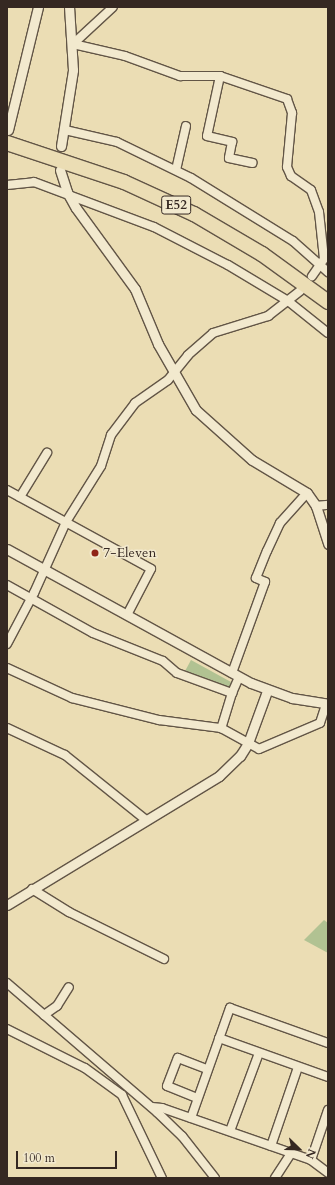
<!DOCTYPE html>
<html>
<head>
<meta charset="utf-8">
<style>
  body { margin:0 }
  #map { position:relative; width:335px; height:1185px; overflow:hidden; background:#ebddb4; font-family:Cardo,serif }
  div>[style] { position:absolute }
  [style*='--x'] { left:calc(var(--x)*1px); top:calc(var(--y)*1px); width:calc(var(--w)*1px); rotate:calc(var(--a)*1deg) }
  .green>* { inset:0; background:#b1c292 }
  .roads { filter:drop-shadow(1px 0 #625546) drop-shadow(-1px 0 #625546) drop-shadow(0 1px #625546) drop-shadow(0 -1px #625546) }
  .minor>* { height:8px; margin:-4px; padding:0 4px; transform-origin:4px; border-radius:4px; background:#f2e9ce }
  .tertiary>* { height:9px; margin:-4.5px; padding:0 4.5px; transform-origin:4.5px; border-radius:4.5px; background:#f2e9ce }
  .motorway>* { height:14px; margin:-7px; padding:0 7px; transform-origin:7px; border-radius:7px; background:#ebddb4 }
  .dots>* { width:11px; height:11px; translate:-50% -50%; box-sizing:border-box; border:2px solid #f2e9ce; border-radius:50% }
  span { translate:-50% -50%; white-space:nowrap; text-align:center; line-height:1.15; -webkit-text-stroke:3px #f2e9ce; paint-order:stroke }
  .shield-label span { padding:1px 3px; background:#f2e9ce; border:1px solid; border-radius:3px; -webkit-text-stroke-width:0 }
  .shield-label { font-size:13px; color:#352822; font-weight:700 }
  .poi-label { font-size:14px; color:#352822 }
  .left { translate:0 -50%; text-align:left }
  .frame { position:absolute; inset:0; border:8px solid #352822; pointer-events:none }
  .north { position:absolute; left:279px; top:1129px; width:40px; height:40px; -webkit-text-stroke:3px #f2e9ce; paint-order:stroke; rotate:113deg; font-size:11px; font-weight:700; line-height:16px; text-align:center; color:#352822 }
  .north::after { content:''; display:block; margin:auto; width:14px; height:18px; background:#352822; clip-path:polygon(50% 0,100% 100%,50% 72%,0 100%) }
  .scale { position:absolute; left:16px; top:1151px; width:101px; height:18px; box-sizing:border-box; border:2px solid #352822; border-top:0; padding-left:5px; font-size:12px; line-height:14px; white-space:nowrap; color:#352822; -webkit-text-stroke:3px #f2e9ce; paint-order:stroke }
</style>
</head>
<body>
<div id="map">
  <div class="green">
    <i style="clip-path:polygon(191px 660px,231px 682px,229px 689px,184px 673px)"></i>
    <i style="clip-path:polygon(324px 920px,328px 923px,328px 953px,304px 940px)"></i>
  </div>
  <div class="roads">
    <div class="minor">
      <i style="--x:73;--y:44;--w:53;--a:13"></i>
      <i style="--x:125;--y:56;--w:59;--a:20"></i>
      <i style="--x:180;--y:76;--w:40;--a:0"></i>
      <i style="--x:220;--y:76;--w:71;--a:18.9"></i>
      <i style="--x:287;--y:99;--w:15;--a:70"></i>
      <i style="--x:292;--y:113;--w:54;--a:95.3"></i>
      <i style="--x:287;--y:167;--w:10;--a:66"></i>
      <i style="--x:291;--y:176;--w:24;--a:35"></i>
      <i style="--x:311;--y:190;--w:23;--a:70"></i>
      <i style="--x:319;--y:212;--w:47;--a:83.9"></i>
      <i style="--x:324;--y:259;--w:21;--a:125"></i>
      <i style="--x:73;--y:44;--w:54;--a:-42.8"></i>
      <i style="--x:220;--y:76;--w:61;--a:102.2"></i>
      <i style="--x:207;--y:136;--w:26;--a:13"></i>
      <i style="--x:232;--y:142;--w:16;--a:101"></i>
      <i style="--x:229;--y:158;--w:24;--a:12"></i>
      <i style="--x:65;--y:130;--w:53;--a:13"></i>
      <i style="--x:117;--y:142;--w:82;--a:25.9"></i>
      <i style="--x:191;--y:178;--w:120;--a:31.7"></i>
      <i style="--x:293;--y:241;--w:47;--a:41.5"></i>
      <i style="--x:176;--y:170;--w:45;--a:-77.2"></i>
      <i style="--x:7;--y:185;--w:27;--a:-6"></i>
      <i style="--x:34;--y:182;--w:128;--a:20.6"></i>
      <i style="--x:154;--y:227;--w:83;--a:27.2"></i>
      <i style="--x:228;--y:265;--w:70;--a:31"></i>
      <i style="--x:288;--y:301;--w:51;--a:38.7"></i>
      <i style="--x:7;--y:490;--w:164;--a:28.7"></i>
      <i style="--x:151;--y:569;--w:52;--a:117.6"></i>
      <i style="--x:20;--y:497;--w:52;--a:-58.5"></i>
      <i style="--x:316;--y:506;--w:12;--a:-5"></i>
      <i style="--x:7;--y:585;--w:98;--a:29.2"></i>
      <i style="--x:93;--y:633;--w:75;--a:21.8"></i>
      <i style="--x:163;--y:661;--w:18;--a:41"></i>
      <i style="--x:177;--y:673;--w:59;--a:20"></i>
      <i style="--x:232;--y:693;--w:37;--a:107"></i>
      <i style="--x:221;--y:728;--w:43;--a:28.9"></i>
      <i style="--x:259;--y:749;--w:66;--a:-23.1"></i>
      <i style="--x:320;--y:723;--w:20;--a:-72"></i>
      <i style="--x:7;--y:644;--w:58;--a:-62.1"></i>
      <i style="--x:34;--y:593;--w:78;--a:-65.7"></i>
      <i style="--x:66;--y:522;--w:66;--a:-58"></i>
      <i style="--x:101;--y:466;--w:33;--a:-72"></i>
      <i style="--x:111;--y:435;--w:40;--a:-53"></i>
      <i style="--x:135;--y:403;--w:40;--a:-34.9"></i>
      <i style="--x:168;--y:380;--w:32;--a:-51"></i>
      <i style="--x:188;--y:355;--w:33;--a:-41"></i>
      <i style="--x:213;--y:333;--w:58;--a:-17.2"></i>
      <i style="--x:268;--y:316;--w:41;--a:-38"></i>
      <i style="--x:7;--y:668;--w:72;--a:24.8"></i>
      <i style="--x:72;--y:698;--w:90;--a:14.2"></i>
      <i style="--x:159;--y:720;--w:63;--a:7.4"></i>
      <i style="--x:232;--y:673;--w:97;--a:-70.1"></i>
      <i style="--x:265;--y:582;--w:10;--a:-156"></i>
      <i style="--x:256;--y:578;--w:29;--a:-68"></i>
      <i style="--x:267;--y:551;--w:31;--a:-65"></i>
      <i style="--x:280;--y:523;--w:40;--a:-48"></i>
      <i style="--x:232;--y:693;--w:17;--a:-66"></i>
      <i style="--x:7;--y:728;--w:64;--a:25"></i>
      <i style="--x:65;--y:755;--w:104;--a:38.7"></i>
      <i style="--x:32;--y:889;--w:44;--a:31.9"></i>
      <i style="--x:69;--y:912;--w:106;--a:26.3"></i>
      <i style="--x:7;--y:983;--w:198;--a:40.7"></i>
      <i style="--x:157;--y:1112;--w:35;--a:44"></i>
      <i style="--x:182;--y:1136;--w:53;--a:51.8"></i>
      <i style="--x:44;--y:1015;--w:16;--a:-35"></i>
      <i style="--x:57;--y:1006;--w:22;--a:-58"></i>
      <i style="--x:7;--y:1029;--w:87;--a:26.6"></i>
      <i style="--x:85;--y:1068;--w:46;--a:36.1"></i>
      <i style="--x:122;--y:1095;--w:92;--a:64.3"></i>
      <i style="--x:219;--y:1038;--w:116;--a:19.7"></i>
      <i style="--x:197;--y:1098;--w:32;--a:-158"></i>
      <i style="--x:167;--y:1086;--w:30;--a:-69"></i>
      <i style="--x:178;--y:1058;--w:31;--a:21"></i>
      <i style="--x:152;--y:1107;--w:10;--a:6"></i>
      <i style="--x:162;--y:1108;--w:158;--a:19.2"></i>
      <i style="--x:311;--y:1160;--w:21;--a:37"></i>
      <i style="--x:191;--y:1118;--w:117;--a:-70.5"></i>
      <i style="--x:230;--y:1008;--w:104;--a:19.7"></i>
      <i style="--x:230;--y:1131;--w:83;--a:-69.6"></i>
      <i style="--x:271;--y:1146;--w:83;--a:-71.1"></i>
      <i style="--x:311;--y:1160;--w:53;--a:-71.2"></i>
      <i style="--x:275;--y:1178;--w:30;--a:-57"></i>
    </div>
    <div class="tertiary">
      <i style="--x:8;--y:130;--w:127;--a:-76.3"></i>
      <i style="--x:61;--y:146;--w:77;--a:-81"></i>
      <i style="--x:73;--y:70;--w:63;--a:-93.6"></i>
      <i style="--x:60;--y:170;--w:23;--a:72"></i>
      <i style="--x:67;--y:192;--w:18;--a:61"></i>
      <i style="--x:76;--y:208;--w:100;--a:53.9"></i>
      <i style="--x:135;--y:289;--w:60;--a:67.3"></i>
      <i style="--x:158;--y:344;--w:76;--a:60.1"></i>
      <i style="--x:196;--y:410;--w:75;--a:41.8"></i>
      <i style="--x:252;--y:460;--w:64;--a:31"></i>
      <i style="--x:307;--y:493;--w:16;--a:55"></i>
      <i style="--x:316;--y:506;--w:40;--a:72"></i>
      <i style="--x:7;--y:549;--w:278;--a:28.8"></i>
      <i style="--x:251;--y:683;--w:44;--a:20.1"></i>
      <i style="--x:292;--y:698;--w:36;--a:9"></i>
      <i style="--x:7;--y:905;--w:248;--a:-31.3"></i>
      <i style="--x:219;--y:776;--w:29;--a:-44"></i>
      <i style="--x:240;--y:756;--w:15;--a:-58"></i>
      <i style="--x:248;--y:743;--w:55;--a:-69.9"></i>
    </div>
    <div class="motorway">
      <i style="--x:7;--y:143;--w:123;--a:18.4"></i>
      <i style="--x:124;--y:182;--w:77;--a:24.6"></i>
      <i style="--x:194;--y:214;--w:79;--a:30.5"></i>
      <i style="--x:262;--y:254;--w:82;--a:36"></i>
    </div>
  </div>
  <div class="dots">
    <i style="left:95px;top:553px;background:#8f2418"></i>
  </div>
  <div class="shield-label">
    <span style="left:176px;top:205px">E52</span>
  </div>
  <div class="poi-label">
    <span class="left" style="left:103px;top:553px">7-Eleven</span>
  </div>
  <div class="frame"></div>
  <div class="north">N</div>
  <div class="scale">100 m</div>
</div>
</body>
</html>
